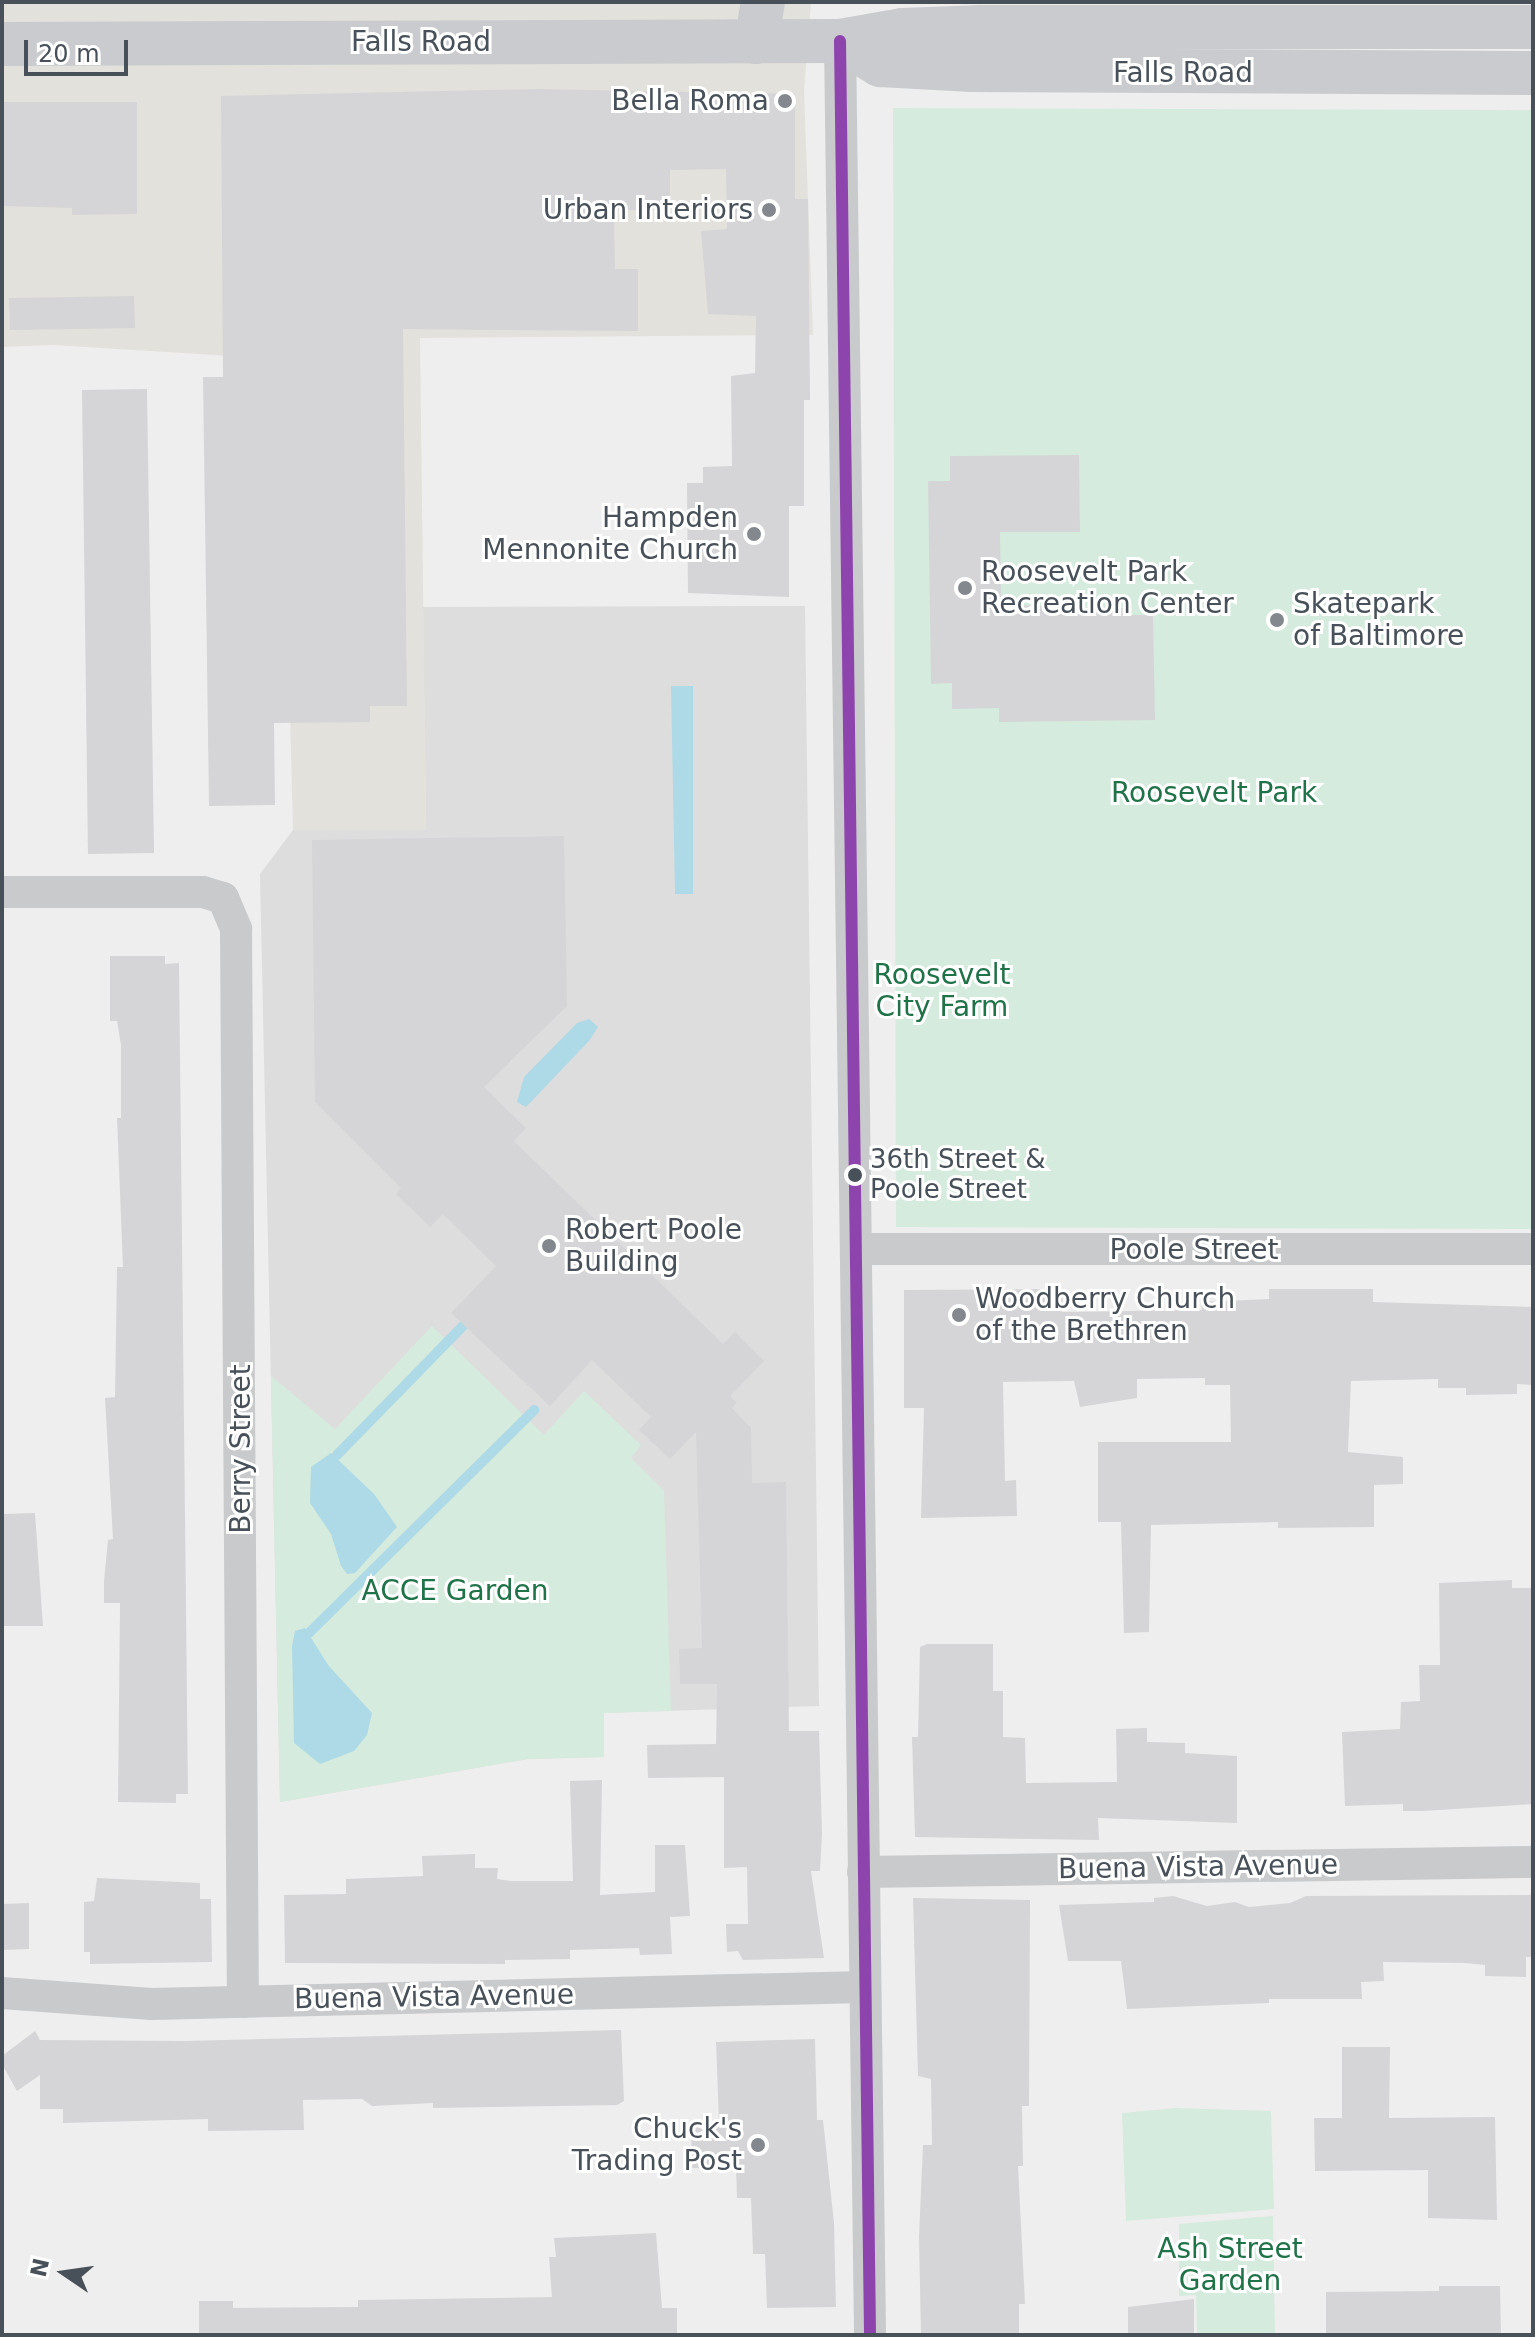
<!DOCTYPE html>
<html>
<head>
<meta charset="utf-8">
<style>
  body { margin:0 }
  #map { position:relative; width:1535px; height:2337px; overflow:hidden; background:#efeeee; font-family:"DejaVu Sans",sans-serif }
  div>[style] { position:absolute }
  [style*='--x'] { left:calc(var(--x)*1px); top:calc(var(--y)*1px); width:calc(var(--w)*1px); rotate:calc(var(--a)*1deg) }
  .commercial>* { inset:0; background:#e3e1dc }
  .education>* { inset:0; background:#ddddde }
  .green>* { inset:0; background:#d5ebdd }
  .water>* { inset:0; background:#addae6 }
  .stream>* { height:10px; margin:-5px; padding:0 5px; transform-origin:5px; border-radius:5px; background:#addae6 }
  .building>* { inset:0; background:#d5d5d7 }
  .street>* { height:32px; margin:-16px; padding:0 16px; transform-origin:16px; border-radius:16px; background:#c9cacc }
  .secondary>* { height:44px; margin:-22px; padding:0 22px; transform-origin:22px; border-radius:22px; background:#c9cbce }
  .bus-1>* { height:12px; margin:-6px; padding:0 6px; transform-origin:6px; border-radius:6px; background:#8e44ad }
  .dots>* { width:22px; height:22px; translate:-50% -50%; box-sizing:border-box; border:4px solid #fff; border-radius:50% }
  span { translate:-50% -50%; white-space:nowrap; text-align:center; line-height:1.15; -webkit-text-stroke:6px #fff; paint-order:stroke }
  .bus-label { font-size:26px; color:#485159 }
  .left { translate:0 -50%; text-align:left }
  .street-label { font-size:28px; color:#485159 }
  .poi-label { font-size:28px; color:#485159 }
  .right { translate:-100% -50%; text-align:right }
  .park-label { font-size:28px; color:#207248 }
  .frame { position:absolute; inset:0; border:4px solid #485159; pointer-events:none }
  .north { position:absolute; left:24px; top:2233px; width:80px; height:80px; -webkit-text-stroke:6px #fff; paint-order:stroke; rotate:283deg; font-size:22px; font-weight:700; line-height:32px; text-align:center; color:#485159 }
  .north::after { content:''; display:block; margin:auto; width:28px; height:36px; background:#485159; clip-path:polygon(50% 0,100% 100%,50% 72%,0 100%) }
  .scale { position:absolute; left:24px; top:40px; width:104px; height:36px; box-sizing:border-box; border:4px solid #485159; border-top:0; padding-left:10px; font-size:24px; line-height:28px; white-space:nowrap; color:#485159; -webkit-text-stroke:6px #fff; paint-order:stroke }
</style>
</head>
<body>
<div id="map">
  <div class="commercial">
    <i style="clip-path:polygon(2px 2px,811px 2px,804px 91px,813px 335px,420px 338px,426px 831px,293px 830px,281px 359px,53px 345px,2px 347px)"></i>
  </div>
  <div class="education">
    <i style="clip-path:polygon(805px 606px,819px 1706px,604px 1713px,604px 1757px,528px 1759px,280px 1802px,260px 874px,293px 830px,426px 830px,423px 607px)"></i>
  </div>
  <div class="green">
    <i style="clip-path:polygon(893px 108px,1533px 110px,1533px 1229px,896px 1227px)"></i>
    <i style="clip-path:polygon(432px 1326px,544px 1435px,584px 1391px,641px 1445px,631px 1458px,664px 1491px,671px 1711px,604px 1713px,604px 1757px,528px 1759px,280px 1802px,271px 1376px,335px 1429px)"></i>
    <i style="clip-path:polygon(1176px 2108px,1271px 2111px,1274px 2209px,1126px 2221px,1122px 2113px)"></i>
    <i style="clip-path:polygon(1273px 2216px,1275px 2335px,1197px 2335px,1196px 2295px,1179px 2296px,1179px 2224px)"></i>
  </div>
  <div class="water">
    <i style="clip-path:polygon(671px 686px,693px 686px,693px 894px,675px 894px)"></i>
    <i style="clip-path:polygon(589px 1019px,598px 1027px,589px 1041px,526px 1107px,517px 1102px,524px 1077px,577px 1023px)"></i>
    <i style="clip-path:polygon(331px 1453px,374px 1494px,397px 1527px,355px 1573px,347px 1574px,341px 1566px,331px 1534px,310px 1503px,311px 1467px)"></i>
    <i style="clip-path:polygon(305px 1628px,328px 1665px,372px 1713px,367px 1735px,354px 1751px,320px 1764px,294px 1743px,292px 1646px,295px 1631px)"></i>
  </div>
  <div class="stream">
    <i style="--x:337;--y:1455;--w:182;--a:-45.7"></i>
    <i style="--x:309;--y:1633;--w:317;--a:-44.7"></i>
  </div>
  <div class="building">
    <i style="clip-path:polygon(538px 89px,795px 94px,795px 199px,808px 199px,810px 400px,804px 400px,804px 506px,789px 506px,789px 597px,688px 593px,687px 483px,703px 483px,703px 467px,732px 466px,731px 376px,755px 373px,756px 316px,708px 314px,701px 231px,727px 229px,726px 169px,670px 170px,670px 210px,614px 210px,615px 269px,638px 269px,638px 331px,403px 329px,407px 706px,370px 706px,370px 722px,274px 723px,275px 805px,209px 806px,203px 377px,223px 377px,221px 96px)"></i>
    <i style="clip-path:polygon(2px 102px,137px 102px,137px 214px,72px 215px,72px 208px,2px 206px)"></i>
    <i style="clip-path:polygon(134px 296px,135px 328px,10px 330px,9px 298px)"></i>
    <i style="clip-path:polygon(147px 389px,154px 853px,88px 854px,82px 390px)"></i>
    <i style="clip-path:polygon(1079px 455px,1080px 532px,1000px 532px,1001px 605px,1124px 608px,1124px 615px,1153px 615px,1155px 720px,999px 722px,999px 708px,952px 709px,952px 683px,931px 684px,928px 481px,950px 481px,950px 456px)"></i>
    <i style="clip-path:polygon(564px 836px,567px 1006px,484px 1087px,526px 1128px,514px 1141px,723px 1344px,735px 1332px,764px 1361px,730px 1396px,737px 1403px,732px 1408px,751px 1428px,752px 1483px,786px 1482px,789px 1731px,819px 1731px,822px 1833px,820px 1871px,811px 1871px,824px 1958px,743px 1960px,738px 1951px,727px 1952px,726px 1924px,748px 1924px,747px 1867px,724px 1868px,724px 1777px,648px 1778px,647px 1745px,716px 1744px,717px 1684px,680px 1684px,679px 1649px,702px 1648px,696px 1432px,670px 1459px,639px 1430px,651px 1417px,592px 1360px,550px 1406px,451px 1313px,496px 1266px,443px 1214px,430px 1227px,396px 1194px,401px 1188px,315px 1102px,312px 840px)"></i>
    <i style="clip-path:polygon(110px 956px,165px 956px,165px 964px,179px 963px,188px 1794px,176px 1794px,176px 1803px,118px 1802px,120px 1603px,104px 1603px,104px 1581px,108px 1540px,113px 1539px,105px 1398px,115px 1397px,117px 1267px,123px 1267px,117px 1118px,121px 1118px,121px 1045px,117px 1021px,110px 1021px)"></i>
    <i style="clip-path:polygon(1063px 1289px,1062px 1312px,1202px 1310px,1201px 1302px,1269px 1299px,1269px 1289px,1373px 1289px,1373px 1302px,1533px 1307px,1533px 1385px,1517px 1384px,1517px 1394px,1466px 1395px,1466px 1388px,1438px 1388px,1438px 1379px,1351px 1381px,1348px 1452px,1403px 1457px,1403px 1484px,1374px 1485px,1374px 1527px,1278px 1528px,1278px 1522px,1151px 1525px,1149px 1632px,1124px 1633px,1121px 1522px,1098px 1522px,1098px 1442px,1231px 1442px,1230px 1385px,1205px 1385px,1205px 1378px,1137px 1379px,1137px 1398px,1080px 1407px,1074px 1381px,1003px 1382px,1005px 1481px,1016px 1480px,1017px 1516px,921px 1518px,924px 1408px,904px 1408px,904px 1290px)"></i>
    <i style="clip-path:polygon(35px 1513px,43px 1626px,2px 1626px,2px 1514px)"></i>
    <i style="clip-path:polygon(1512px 1580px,1512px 1588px,1533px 1588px,1533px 1804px,1423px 1811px,1403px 1811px,1403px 1804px,1345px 1806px,1342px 1732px,1400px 1729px,1401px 1702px,1420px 1701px,1419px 1665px,1440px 1665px,1439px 1583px)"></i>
    <i style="clip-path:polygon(927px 1644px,993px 1644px,993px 1691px,1003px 1691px,1003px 1737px,1025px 1738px,1026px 1783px,1117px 1782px,1116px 1729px,1147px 1728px,1147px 1742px,1185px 1743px,1185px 1753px,1237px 1756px,1237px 1823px,1098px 1818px,1099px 1840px,915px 1837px,912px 1737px,918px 1737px,920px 1647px)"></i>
    <i style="clip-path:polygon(602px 1780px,600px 1895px,655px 1892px,655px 1845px,685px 1845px,690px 1916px,670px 1917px,672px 1954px,640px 1955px,639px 1948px,570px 1950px,570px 1959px,505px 1960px,505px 1964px,285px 1963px,284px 1895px,346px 1894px,346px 1879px,423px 1876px,422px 1856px,475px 1854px,475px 1868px,498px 1868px,497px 1879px,511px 1881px,573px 1881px,570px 1781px)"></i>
    <i style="clip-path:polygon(97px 1878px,200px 1883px,200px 1899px,211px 1899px,212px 1962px,90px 1964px,90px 1952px,84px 1952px,84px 1902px,94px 1901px)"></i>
    <i style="clip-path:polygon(1533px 1895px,1533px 1957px,1526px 1957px,1526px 1977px,1485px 1976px,1485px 1965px,1465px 1963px,1383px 1962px,1384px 1981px,1361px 1982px,1362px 1999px,1269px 1999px,1269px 2003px,1127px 2009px,1121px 1961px,1068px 1961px,1059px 1905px,1154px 1902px,1154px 1898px,1173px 1896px,1207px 1906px,1235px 1902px,1249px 1907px,1290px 1903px,1306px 1896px)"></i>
    <i style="clip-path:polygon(913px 1898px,1030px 1900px,1029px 2106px,1022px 2106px,1023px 2166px,1018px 2166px,1025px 2304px,1019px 2304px,1019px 2335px,921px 2335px,919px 2237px,923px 2145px,932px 2145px,931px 2079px,918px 2076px)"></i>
    <i style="clip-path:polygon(29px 1903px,29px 1949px,2px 1950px,2px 1904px)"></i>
    <i style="clip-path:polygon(621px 2030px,624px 2101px,617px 2105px,433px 2108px,433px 2103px,372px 2106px,362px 2099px,303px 2100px,304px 2130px,208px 2131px,208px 2119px,63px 2123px,63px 2109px,40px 2109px,40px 2075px,17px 2091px,2px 2064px,2px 2056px,35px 2031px,40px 2040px,184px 2041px)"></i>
    <i style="clip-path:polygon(815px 2039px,817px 2120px,823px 2120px,834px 2223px,836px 2307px,767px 2308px,765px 2254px,753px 2254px,751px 2198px,737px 2198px,736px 2169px,692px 2168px,691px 2124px,719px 2123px,716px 2042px)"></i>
    <i style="clip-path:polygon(1342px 2047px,1390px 2047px,1389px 2118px,1495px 2117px,1497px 2220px,1428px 2218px,1428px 2170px,1315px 2171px,1314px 2118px,1342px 2118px)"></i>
    <i style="clip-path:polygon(656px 2233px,662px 2308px,677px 2308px,677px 2335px,199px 2335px,199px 2301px,233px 2301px,233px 2308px,358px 2307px,358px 2300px,552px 2297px,549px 2257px,556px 2257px,554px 2238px)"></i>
    <i style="clip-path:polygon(1439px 2286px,1500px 2286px,1501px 2335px,1326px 2335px,1326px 2292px,1439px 2291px)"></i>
    <i style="clip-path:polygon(1194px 2299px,1194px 2335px,1128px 2335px,1128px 2307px)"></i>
  </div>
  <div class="street">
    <i style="--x:840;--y:41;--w:2294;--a:89.25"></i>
    <i style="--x:2;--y:892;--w:201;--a:0"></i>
    <i style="--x:203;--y:892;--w:21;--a:17"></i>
    <i style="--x:223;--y:898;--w:34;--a:67"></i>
    <i style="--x:236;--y:929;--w:1073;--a:89.63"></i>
    <i style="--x:856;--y:1249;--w:677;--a:0"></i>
    <i style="--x:863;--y:1872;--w:670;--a:-0.86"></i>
    <i style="--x:2;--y:1993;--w:150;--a:4.2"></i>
    <i style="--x:152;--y:2004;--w:713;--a:-1.37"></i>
  </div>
  <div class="secondary">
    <i style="--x:840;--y:41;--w:47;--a:31"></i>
    <i style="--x:880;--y:65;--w:92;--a:3.1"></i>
    <i style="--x:972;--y:70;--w:561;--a:0.31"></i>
    <i style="--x:756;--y:42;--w:41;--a:-80.1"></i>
    <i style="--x:2;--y:44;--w:838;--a:-0.21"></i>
    <i style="--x:840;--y:41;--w:64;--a:-9.9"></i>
    <i style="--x:903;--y:30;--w:78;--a:-2.2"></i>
    <i style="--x:981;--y:27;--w:552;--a:0"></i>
  </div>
  <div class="bus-1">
    <i style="--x:840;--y:41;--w:2294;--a:89.25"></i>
  </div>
  <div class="dots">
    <i style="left:785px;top:101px;background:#82888d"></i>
    <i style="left:769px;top:210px;background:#82888d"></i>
    <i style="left:754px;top:534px;background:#82888d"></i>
    <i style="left:965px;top:588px;background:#82888d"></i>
    <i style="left:1277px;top:620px;background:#82888d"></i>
    <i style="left:855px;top:1175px;background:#485159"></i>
    <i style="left:549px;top:1246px;background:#82888d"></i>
    <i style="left:959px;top:1315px;background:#82888d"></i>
    <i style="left:758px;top:2145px;background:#82888d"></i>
  </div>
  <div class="bus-label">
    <span class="left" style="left:870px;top:1175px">36th Street &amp;<br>Poole Street</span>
  </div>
  <div class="street-label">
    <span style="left:421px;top:42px">Falls Road</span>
    <span style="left:1183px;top:73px">Falls Road</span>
    <span style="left:1194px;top:1250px">Poole Street</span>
    <span style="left:241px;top:1449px;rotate:-90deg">Berry Street</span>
    <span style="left:1198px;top:1867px;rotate:-1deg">Buena Vista Avenue</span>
    <span style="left:434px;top:1997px;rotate:-1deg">Buena Vista Avenue</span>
  </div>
  <div class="poi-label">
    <span class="right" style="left:769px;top:101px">Bella Roma</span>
    <span class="right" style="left:753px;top:210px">Urban Interiors</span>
    <span class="right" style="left:738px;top:534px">Hampden<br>Mennonite Church</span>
    <span class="left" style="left:981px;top:588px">Roosevelt Park<br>Recreation Center</span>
    <span class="left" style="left:1293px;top:620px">Skatepark<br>of Baltimore</span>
    <span class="left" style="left:565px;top:1246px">Robert Poole<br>Building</span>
    <span class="left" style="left:975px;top:1315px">Woodberry Church<br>of the Brethren</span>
    <span class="right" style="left:742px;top:2145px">Chuck's<br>Trading Post</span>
  </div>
  <div class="park-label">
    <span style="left:1214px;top:793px">Roosevelt Park</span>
    <span style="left:942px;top:991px">Roosevelt<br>City Farm</span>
    <span style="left:455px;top:1591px">ACCE Garden</span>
    <span style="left:1230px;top:2265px">Ash Street<br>Garden</span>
  </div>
  <div class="frame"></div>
  <div class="north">N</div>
  <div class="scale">20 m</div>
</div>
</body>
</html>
